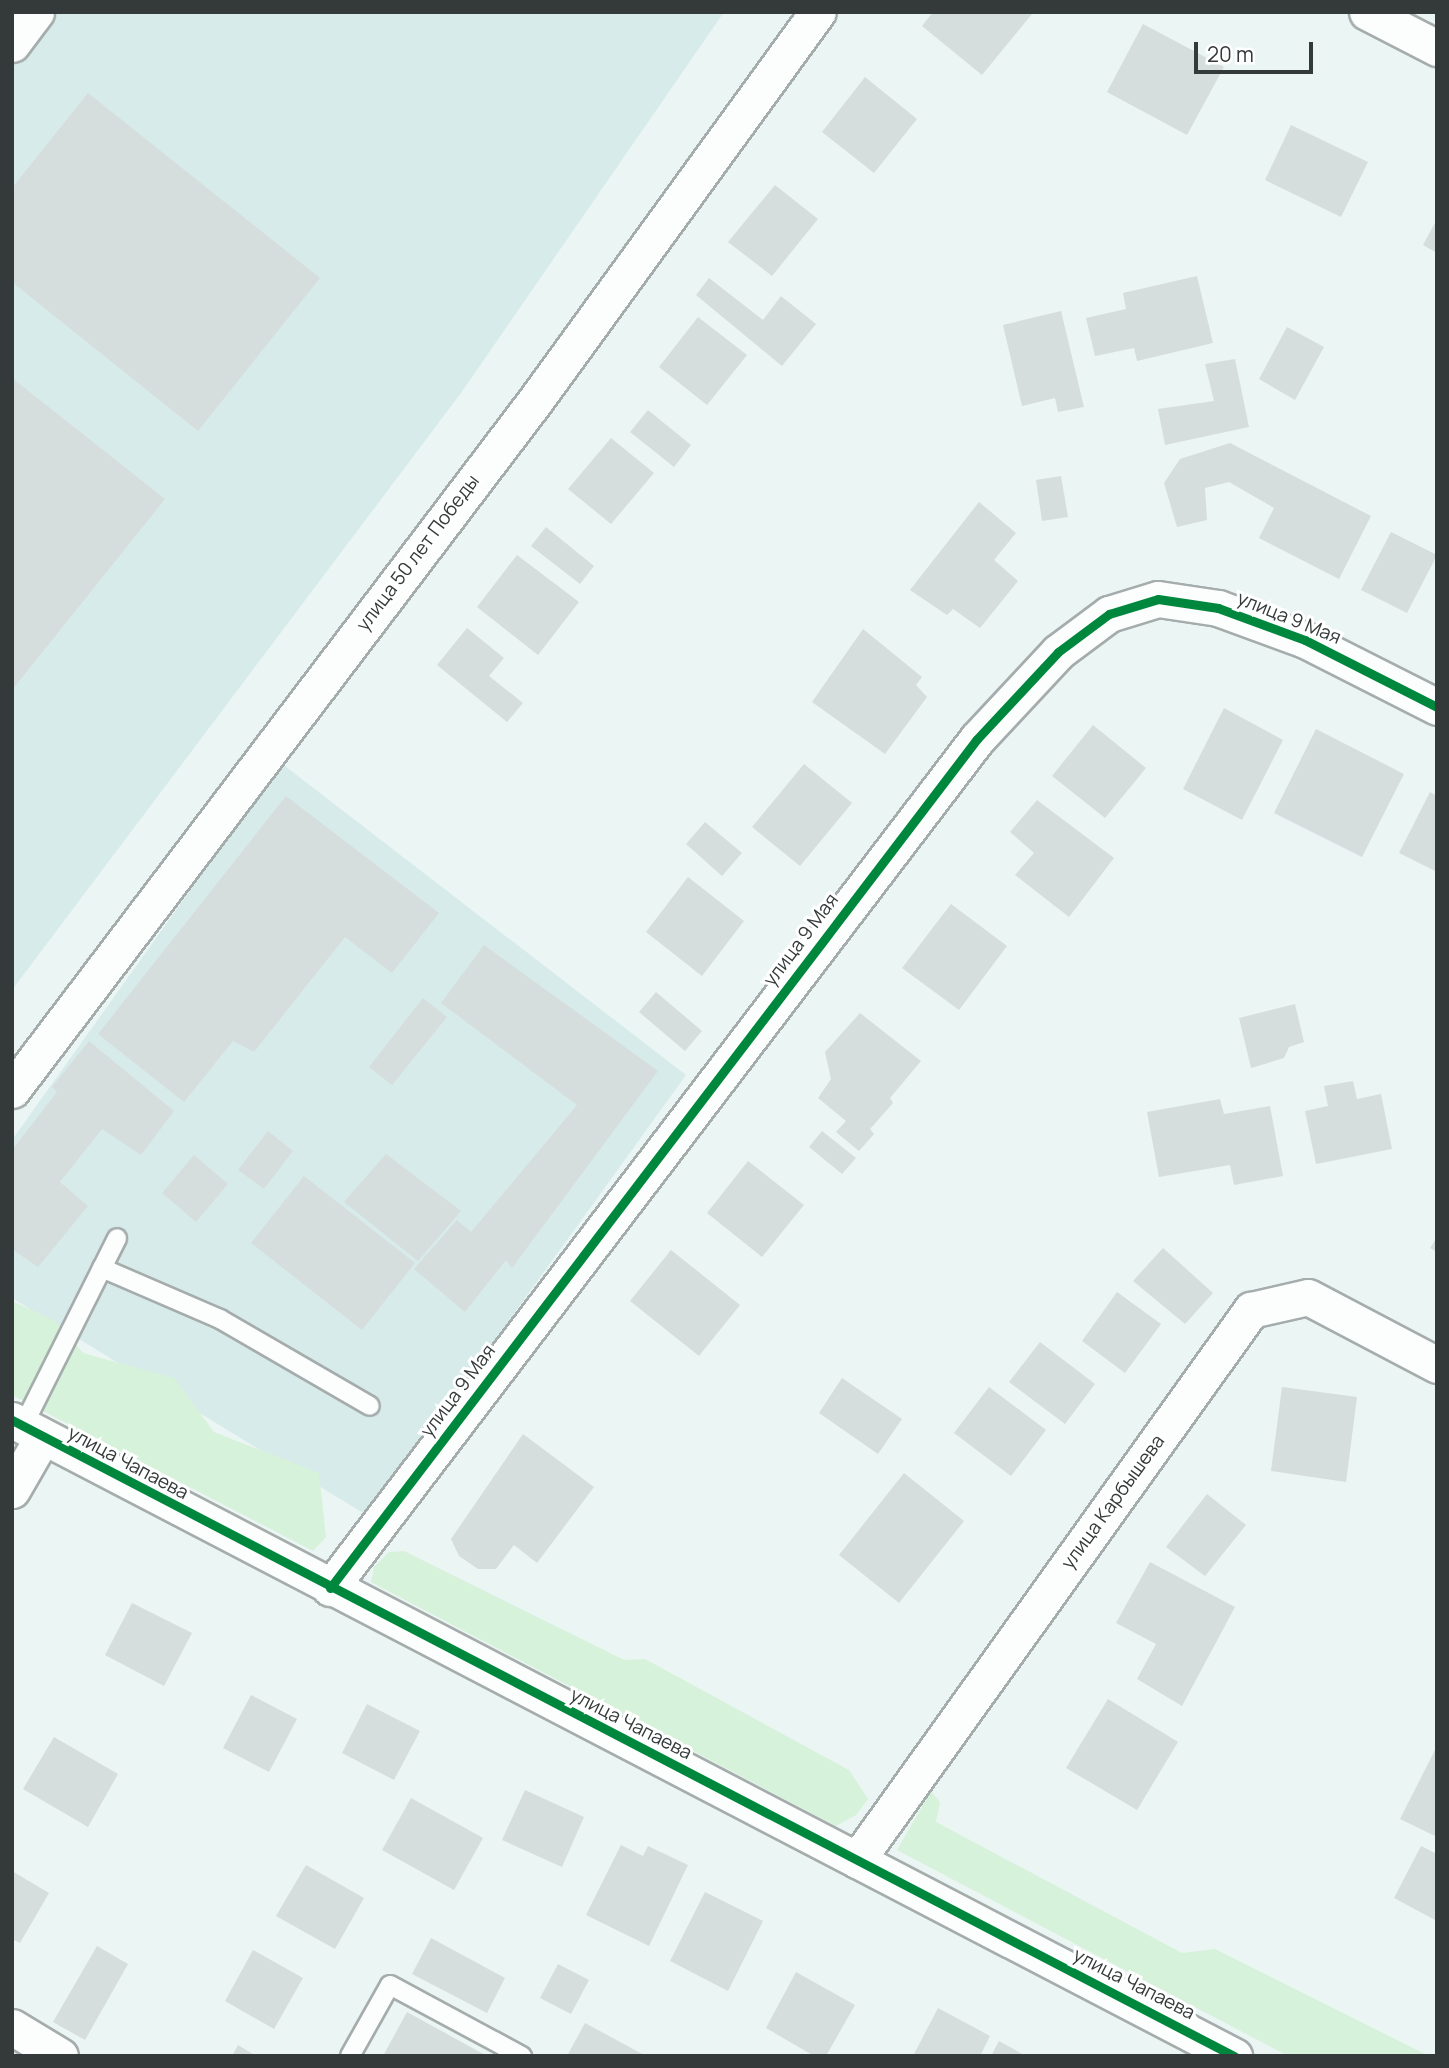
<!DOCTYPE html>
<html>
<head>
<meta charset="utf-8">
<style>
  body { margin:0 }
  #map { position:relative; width:1449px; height:2068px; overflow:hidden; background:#ebf5f4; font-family:Manrope,sans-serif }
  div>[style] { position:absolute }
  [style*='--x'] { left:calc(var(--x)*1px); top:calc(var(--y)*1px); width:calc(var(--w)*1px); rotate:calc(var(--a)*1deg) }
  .built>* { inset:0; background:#d7ebea }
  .green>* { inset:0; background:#d7f2da }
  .building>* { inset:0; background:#d6dddd }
  .roads { filter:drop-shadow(2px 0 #a5acac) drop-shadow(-2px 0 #a5acac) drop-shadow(0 2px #a5acac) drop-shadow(0 -2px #a5acac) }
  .service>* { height:18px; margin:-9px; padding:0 9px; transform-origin:9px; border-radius:9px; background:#fcfefd }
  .minor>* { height:35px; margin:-17.5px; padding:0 17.5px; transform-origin:17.5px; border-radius:17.5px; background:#fcfefd }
  .cycleway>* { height:9px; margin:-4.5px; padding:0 4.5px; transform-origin:4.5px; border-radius:4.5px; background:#00873e }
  span { translate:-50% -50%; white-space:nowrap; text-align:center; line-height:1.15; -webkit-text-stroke:6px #fff; paint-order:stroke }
  .street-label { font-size:19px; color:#343a3a }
  .frame { position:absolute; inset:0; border:14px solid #343a3a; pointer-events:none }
  .scale { position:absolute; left:1194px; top:42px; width:119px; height:32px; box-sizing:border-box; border:4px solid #343a3a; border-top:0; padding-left:9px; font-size:21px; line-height:24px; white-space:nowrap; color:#343a3a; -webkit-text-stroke:5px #fff; paint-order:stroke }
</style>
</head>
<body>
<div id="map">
  <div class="built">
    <i style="clip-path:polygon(54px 12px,724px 12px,461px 393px,12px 990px,12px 68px)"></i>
    <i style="clip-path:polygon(281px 763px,686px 1075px,368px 1516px,12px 1298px,12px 1140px)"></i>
  </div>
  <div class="green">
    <i style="clip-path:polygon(12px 1301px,55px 1321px,83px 1353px,174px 1378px,214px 1432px,319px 1473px,326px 1537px,313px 1551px,12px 1395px)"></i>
    <i style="clip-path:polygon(404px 1551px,624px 1660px,645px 1659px,849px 1770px,868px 1799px,856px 1815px,836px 1826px,371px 1582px,374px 1567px,389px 1552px)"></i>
    <i style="clip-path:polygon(931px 1791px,940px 1802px,936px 1822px,1182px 1953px,1215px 1949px,1429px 2056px,1288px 2056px,897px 1850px)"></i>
  </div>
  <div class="building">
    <i style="clip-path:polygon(933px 12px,1030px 12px,1032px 14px,982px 75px,922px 26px)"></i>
    <i style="clip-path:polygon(1143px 24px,1224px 67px,1187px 135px,1107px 92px)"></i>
    <i style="clip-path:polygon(865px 77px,917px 119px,874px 173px,822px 132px)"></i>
    <i style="clip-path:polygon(88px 93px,320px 278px,198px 431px,12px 282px,12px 188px)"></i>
    <i style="clip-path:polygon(1291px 125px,1368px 162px,1341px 217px,1265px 180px)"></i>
    <i style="clip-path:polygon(775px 185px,818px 219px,772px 276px,728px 242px)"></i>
    <i style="clip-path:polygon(1437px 219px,1437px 253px,1423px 245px)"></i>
    <i style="clip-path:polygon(1197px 276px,1213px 343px,1137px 361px,1134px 348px,1095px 356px,1086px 318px,1126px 309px,1123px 293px)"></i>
    <i style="clip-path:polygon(709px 278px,763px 320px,781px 296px,816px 324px,782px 366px,696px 295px)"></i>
    <i style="clip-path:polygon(1061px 311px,1084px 407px,1058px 412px,1055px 398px,1022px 406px,1003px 325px)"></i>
    <i style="clip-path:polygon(698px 317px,747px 355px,707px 405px,659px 367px)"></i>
    <i style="clip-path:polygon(1287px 327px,1324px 347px,1295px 400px,1259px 379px)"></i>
    <i style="clip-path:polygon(1235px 359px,1249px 427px,1165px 445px,1158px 409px,1214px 401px,1205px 364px)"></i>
    <i style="clip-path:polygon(12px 378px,165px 499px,12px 690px)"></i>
    <i style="clip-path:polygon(648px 410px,691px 445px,674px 467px,630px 432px)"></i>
    <i style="clip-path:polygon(611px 438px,654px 473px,611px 524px,568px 489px)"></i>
    <i style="clip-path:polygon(1230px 443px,1371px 516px,1339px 579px,1259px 538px,1274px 508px,1229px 482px,1205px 488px,1207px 520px,1177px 527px,1164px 483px,1180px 459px)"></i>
    <i style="clip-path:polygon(1061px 476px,1068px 517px,1042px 521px,1036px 480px)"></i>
    <i style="clip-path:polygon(979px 502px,1016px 533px,994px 560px,1018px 581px,980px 628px,953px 609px,947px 615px,910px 590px)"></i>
    <i style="clip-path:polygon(546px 527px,594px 566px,580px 584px,531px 546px)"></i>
    <i style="clip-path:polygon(1391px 532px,1437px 555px,1407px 613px,1361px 590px)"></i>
    <i style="clip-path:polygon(517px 555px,579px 602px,538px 655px,477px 607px)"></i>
    <i style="clip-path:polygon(467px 628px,504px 658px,489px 676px,523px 703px,507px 722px,437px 665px)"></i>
    <i style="clip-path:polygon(863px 629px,922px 677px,916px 685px,927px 697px,885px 754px,812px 702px)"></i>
    <i style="clip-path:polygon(1224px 708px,1283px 740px,1242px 820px,1183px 789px)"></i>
    <i style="clip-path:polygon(1093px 725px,1146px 768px,1105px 818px,1052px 776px)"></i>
    <i style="clip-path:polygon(1316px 729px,1404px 774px,1362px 857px,1274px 813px)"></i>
    <i style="clip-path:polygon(804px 764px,852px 803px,800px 866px,752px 827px)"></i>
    <i style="clip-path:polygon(1430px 792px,1437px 796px,1437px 872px,1399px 853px)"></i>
    <i style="clip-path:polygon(286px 796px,439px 913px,392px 973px,345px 937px,254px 1052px,233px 1041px,184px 1102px,98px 1034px)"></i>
    <i style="clip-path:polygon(1037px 800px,1114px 858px,1069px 917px,1015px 875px,1034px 853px,1010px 832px)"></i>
    <i style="clip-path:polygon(705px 822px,742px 853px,722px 876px,686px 844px)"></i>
    <i style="clip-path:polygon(688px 877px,744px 921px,702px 976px,646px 932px)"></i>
    <i style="clip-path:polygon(951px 904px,1007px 946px,959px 1010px,902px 968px)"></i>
    <i style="clip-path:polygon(484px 945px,658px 1071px,512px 1268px,506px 1260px,465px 1312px,414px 1269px,457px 1220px,471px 1232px,577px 1105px,441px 1003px)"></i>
    <i style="clip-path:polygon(656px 992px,702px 1031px,685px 1051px,639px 1012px)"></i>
    <i style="clip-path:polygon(423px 998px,447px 1017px,392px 1085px,369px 1067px)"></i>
    <i style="clip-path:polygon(1295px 1004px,1304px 1042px,1289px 1047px,1284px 1058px,1251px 1068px,1239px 1018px)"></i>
    <i style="clip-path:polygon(860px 1013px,921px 1061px,890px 1098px,893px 1103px,870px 1129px,874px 1134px,859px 1151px,836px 1132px,846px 1121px,818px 1098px,831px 1079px,825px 1052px)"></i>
    <i style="clip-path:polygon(89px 1041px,174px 1111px,141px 1155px,102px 1129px,60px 1182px,88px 1206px,38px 1267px,12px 1249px,12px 1150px,57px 1092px,52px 1087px)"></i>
    <i style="clip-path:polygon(1353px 1081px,1357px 1099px,1381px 1094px,1392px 1149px,1316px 1164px,1305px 1111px,1328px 1106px,1324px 1086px)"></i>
    <i style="clip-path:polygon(1220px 1099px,1224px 1114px,1270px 1106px,1283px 1176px,1234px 1185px,1230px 1165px,1159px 1177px,1147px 1112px)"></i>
    <i style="clip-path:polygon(268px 1131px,293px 1151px,264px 1189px,238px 1170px)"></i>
    <i style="clip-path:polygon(822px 1131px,856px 1158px,842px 1174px,809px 1147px)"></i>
    <i style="clip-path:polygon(386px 1154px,461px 1211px,418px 1261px,344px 1202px)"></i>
    <i style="clip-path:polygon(194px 1155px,228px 1184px,196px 1222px,162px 1193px)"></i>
    <i style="clip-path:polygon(748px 1161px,804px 1205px,762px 1257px,707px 1213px)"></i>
    <i style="clip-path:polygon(304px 1176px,415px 1263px,362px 1330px,251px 1243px)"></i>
    <i style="clip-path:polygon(1437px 1237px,1437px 1252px,1430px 1248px)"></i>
    <i style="clip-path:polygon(1163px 1248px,1213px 1293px,1185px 1324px,1133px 1281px)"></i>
    <i style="clip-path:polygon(671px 1250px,740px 1305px,699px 1356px,630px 1301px)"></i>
    <i style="clip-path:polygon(1117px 1292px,1161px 1324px,1125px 1373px,1082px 1341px)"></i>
    <i style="clip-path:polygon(1040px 1342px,1095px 1384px,1065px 1424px,1009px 1382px)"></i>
    <i style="clip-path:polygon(842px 1378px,902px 1419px,878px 1454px,819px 1413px)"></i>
    <i style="clip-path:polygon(989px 1387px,1046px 1430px,1011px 1476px,954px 1433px)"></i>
    <i style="clip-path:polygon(1282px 1387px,1357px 1397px,1346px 1482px,1271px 1471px)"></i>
    <i style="clip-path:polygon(523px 1434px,594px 1487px,537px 1563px,514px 1545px,496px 1569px,478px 1569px,459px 1556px,451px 1539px)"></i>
    <i style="clip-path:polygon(904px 1473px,964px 1521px,899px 1603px,839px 1555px)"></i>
    <i style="clip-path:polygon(1207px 1494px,1246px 1525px,1205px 1576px,1166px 1547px)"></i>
    <i style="clip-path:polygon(1150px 1562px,1235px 1607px,1182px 1706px,1137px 1679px,1156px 1644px,1116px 1623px)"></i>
    <i style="clip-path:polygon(132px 1603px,192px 1633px,164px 1686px,105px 1655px)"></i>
    <i style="clip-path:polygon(251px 1695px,297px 1719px,269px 1772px,223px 1748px)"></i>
    <i style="clip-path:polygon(1108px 1699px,1178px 1742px,1137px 1810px,1066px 1768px)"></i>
    <i style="clip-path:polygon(367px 1704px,420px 1731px,394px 1780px,342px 1753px)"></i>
    <i style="clip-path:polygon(54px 1737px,118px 1774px,88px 1827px,23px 1789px)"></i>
    <i style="clip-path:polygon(1437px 1746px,1437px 1837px,1400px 1819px)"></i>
    <i style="clip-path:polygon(525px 1790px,584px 1817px,562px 1867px,502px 1840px)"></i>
    <i style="clip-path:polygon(411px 1798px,483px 1838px,454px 1890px,382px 1850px)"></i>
    <i style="clip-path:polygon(621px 1845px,643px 1856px,648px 1846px,688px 1865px,649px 1946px,586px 1915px)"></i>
    <i style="clip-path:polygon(1421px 1846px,1437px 1854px,1437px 1921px,1394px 1898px)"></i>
    <i style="clip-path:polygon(306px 1865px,364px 1898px,335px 1949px,276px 1916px)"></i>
    <i style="clip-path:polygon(12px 1871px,49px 1893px,20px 1943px,12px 1939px)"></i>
    <i style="clip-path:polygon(705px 1892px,763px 1921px,728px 1991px,670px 1961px)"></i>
    <i style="clip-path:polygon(431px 1938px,505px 1978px,487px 2013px,412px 1974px)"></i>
    <i style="clip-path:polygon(97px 1946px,128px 1964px,85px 2040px,53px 2022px)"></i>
    <i style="clip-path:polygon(253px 1950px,303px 1978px,274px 2029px,225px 2001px)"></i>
    <i style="clip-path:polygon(558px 1964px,589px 1980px,571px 2014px,540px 1998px)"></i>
    <i style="clip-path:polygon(796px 1972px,855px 2005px,826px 2056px,814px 2056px,766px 2028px)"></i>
    <i style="clip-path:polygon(938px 2008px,990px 2036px,980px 2056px,913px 2056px)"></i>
    <i style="clip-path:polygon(407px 2012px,487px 2056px,383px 2056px)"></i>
    <i style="clip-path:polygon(585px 2023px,646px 2056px,567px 2056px)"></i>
    <i style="clip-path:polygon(999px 2041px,1026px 2056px,991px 2056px)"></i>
    <i style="clip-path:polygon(238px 2045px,256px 2056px,232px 2056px)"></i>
  </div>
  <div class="roads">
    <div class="service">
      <i style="--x:102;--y:1268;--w:129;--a:23.4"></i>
      <i style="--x:220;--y:1319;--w:173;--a:30.1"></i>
      <i style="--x:23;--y:1426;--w:210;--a:-63.4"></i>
      <i style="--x:350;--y:2056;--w:81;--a:-60.6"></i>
      <i style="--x:390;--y:1985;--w:150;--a:28.3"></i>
    </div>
    <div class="minor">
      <i style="--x:1367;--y:12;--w:79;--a:27.2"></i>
      <i style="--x:12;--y:44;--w:40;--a:-53"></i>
      <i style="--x:12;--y:1090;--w:865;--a:-52.8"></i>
      <i style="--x:535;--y:401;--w:481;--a:-54"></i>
      <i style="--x:12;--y:1420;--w:1378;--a:27.5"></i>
      <i style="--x:12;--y:1490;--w:60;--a:-60"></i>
      <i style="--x:330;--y:1588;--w:1067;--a:-52.69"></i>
      <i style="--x:977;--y:739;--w:119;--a:-47"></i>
      <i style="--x:1058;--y:652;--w:64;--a:-36.7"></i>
      <i style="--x:1109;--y:614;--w:51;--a:-17"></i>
      <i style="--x:1158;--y:599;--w:61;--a:8.5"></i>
      <i style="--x:1218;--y:608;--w:93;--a:20.2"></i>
      <i style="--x:1305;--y:640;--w:148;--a:26.9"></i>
      <i style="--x:857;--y:1860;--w:677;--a:-54.38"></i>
      <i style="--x:1251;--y:1310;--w:58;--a:-12.8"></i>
      <i style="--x:1308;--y:1297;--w:146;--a:27.8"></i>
      <i style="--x:12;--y:2027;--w:56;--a:31.1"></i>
    </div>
  </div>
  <div class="cycleway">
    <i style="--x:12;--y:1420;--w:1378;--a:27.5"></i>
    <i style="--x:330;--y:1588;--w:1067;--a:-52.69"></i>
    <i style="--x:977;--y:739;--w:119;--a:-47"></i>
    <i style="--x:1058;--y:652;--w:64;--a:-36.7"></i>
    <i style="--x:1109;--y:614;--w:51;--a:-17"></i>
    <i style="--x:1158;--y:599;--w:61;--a:8.5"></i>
    <i style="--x:1218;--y:608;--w:93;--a:20.2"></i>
    <i style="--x:1305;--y:640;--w:148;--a:26.9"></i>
  </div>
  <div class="street-label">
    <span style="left:418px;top:553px;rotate:-53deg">улица 50 лет Победы</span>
    <span style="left:1289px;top:618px;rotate:22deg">улица 9 Мая</span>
    <span style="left:801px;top:940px;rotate:-53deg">улица 9 Мая</span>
    <span style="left:458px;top:1391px;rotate:-53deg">улица 9 Мая</span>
    <span style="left:128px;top:1463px;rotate:28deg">улица Чапаева</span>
    <span style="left:1113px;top:1502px;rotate:-54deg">улица Карбышева</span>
    <span style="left:631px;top:1724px;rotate:27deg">улица Чапаева</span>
    <span style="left:1134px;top:1984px;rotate:27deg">улица Чапаева</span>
  </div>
  <div class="frame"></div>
  <div class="scale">20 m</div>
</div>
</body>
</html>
